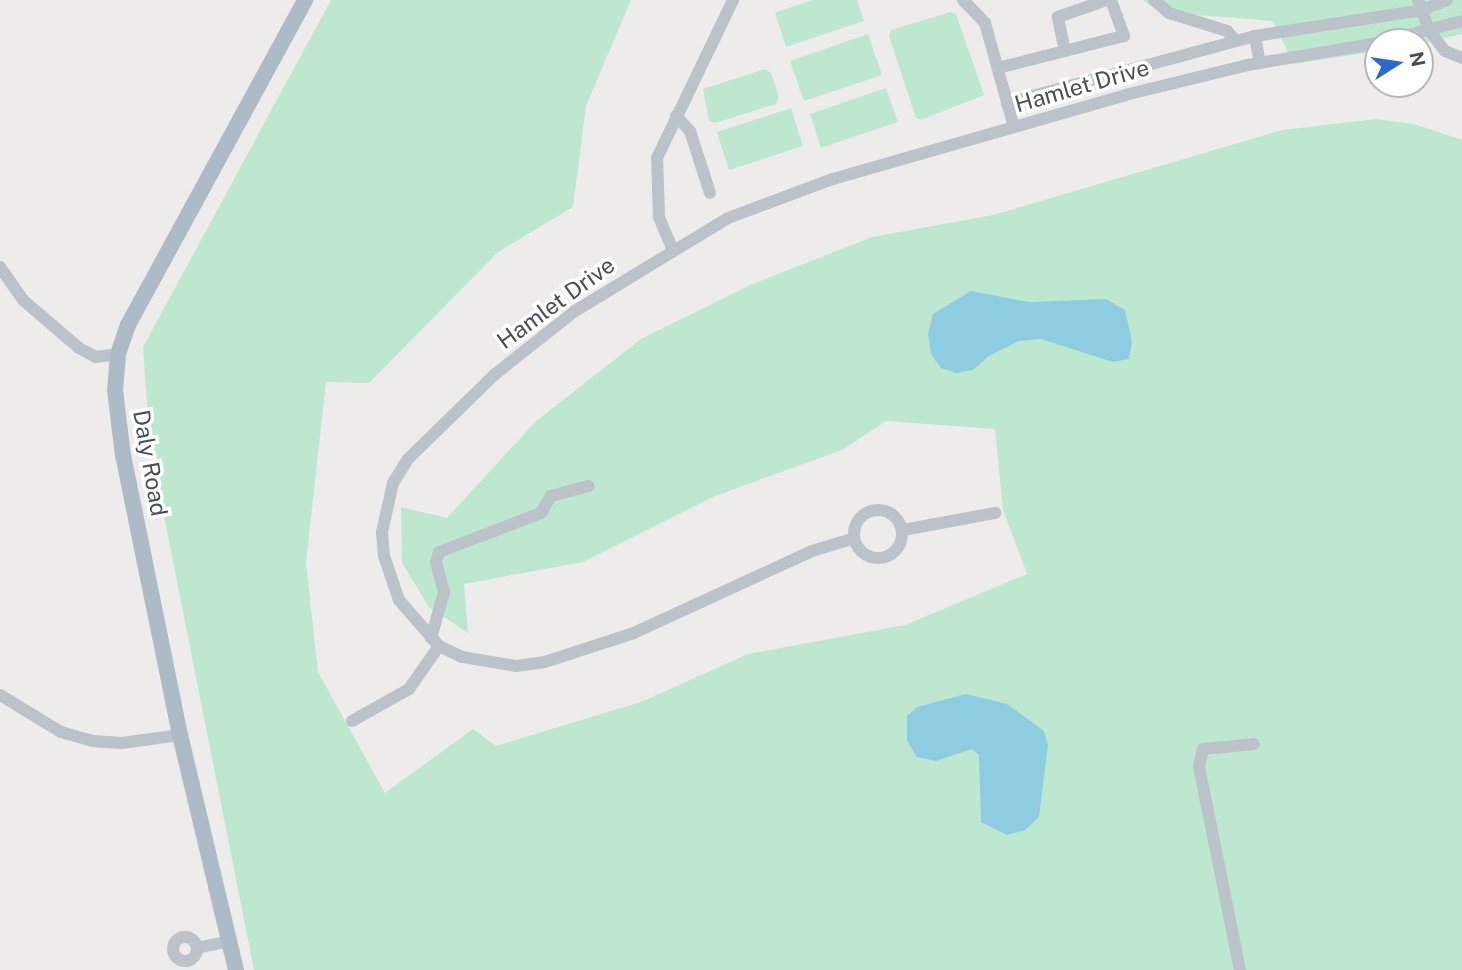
<!DOCTYPE html>
<html>
<head>
<meta charset="utf-8">
<style>
  body { margin:0 }
  #map { position:relative; width:1462px; height:970px; overflow:hidden; background:#eeebeb; font-family:"Public Sans",sans-serif }
  div>[style] { position:absolute }
  [style*='--x'] { left:calc(var(--x)*1px); top:calc(var(--y)*1px); width:calc(var(--w)*1px); rotate:calc(var(--a)*1deg) }
  .green>* { inset:0; background:#bde8cf }
  .water>* { inset:0; background:#8ecde1 }
  .minor>* { height:12px; margin:-6px; padding:0 6px; transform-origin:6px; border-radius:6px; background:#bbc2c9 }
  .minor>.ring { margin:-6px; padding:0; box-sizing:content-box; background:none; border:12px solid #bbc2c9; border-radius:50% }
  .major>* { height:16px; margin:-8px; padding:0 8px; transform-origin:8px; border-radius:8px; background:#adbac8 }
  span { translate:-50% -50%; white-space:nowrap; text-align:center; line-height:1.15; -webkit-text-stroke:7px #fff; paint-order:stroke }
  .street-label { font-size:23px; color:#464e56 }
  .north { position:absolute; left:1364px; top:28px; width:70px; height:70px; box-sizing:border-box; background:#fff; border:2px solid #b5b8bb; border-radius:50%; rotate:78deg; font-size:19px; font-weight:700; line-height:28px; text-align:center; color:#464e56 }
  .north::after { content:''; display:block; margin:auto; width:24px; height:32px; background:#2c6ac8; clip-path:polygon(50% 0,100% 100%,50% 72%,0 100%) }
</style>
</head>
<body>
<div id="map">
  <div class="green">
    <i style="clip-path:polygon(331px 0,631px 0,586px 106px,573px 207px,498px 252px,369px 383px,326px 382px,306px 563px,318px 672px,385px 793px,473px 729px,496px 746px,641px 702px,748px 654px,905px 625px,1027px 574px,1003px 510px,995px 429px,886px 421px,842px 450px,715px 496px,583px 562px,464px 584px,468px 633px,429px 607px,402px 563px,401px 507px,447px 518px,535px 422px,641px 339px,750px 285px,872px 237px,993px 215px,1282px 130px,1376px 119px,1414px 124px,1462px 140px,1462px 970px,254px 970px,150px 445px,143px 347px)"></i>
    <i style="clip-path:polygon(812px 0,857px 0,864px 21px,786px 47px,775px 13px)"></i>
    <i style="clip-path:polygon(1143px 0,1462px 0,1462px 34px,1420px 44px,1378px 42px,1378px 51px,1294px 64px,1273px 21px,1159px 12px)"></i>
    <i style="clip-path:polygon(950px 12px,956px 14px,984px 95px,921px 120px,916px 118px,889px 36px,891px 30px)"></i>
    <i style="clip-path:polygon(868px 34px,882px 75px,804px 101px,790px 61px)"></i>
    <i style="clip-path:polygon(765px 69px,771px 73px,779px 97px,776px 104px,715px 123px,709px 121px,703px 89px)"></i>
    <i style="clip-path:polygon(886px 88px,898px 122px,821px 148px,810px 114px)"></i>
    <i style="clip-path:polygon(791px 108px,803px 146px,729px 170px,717px 132px)"></i>
  </div>
  <div class="water">
    <i style="clip-path:polygon(971px 291px,1029px 302px,1106px 299px,1125px 310px,1132px 342px,1129px 359px,1113px 362px,1041px 339px,1019px 341px,989px 356px,973px 370px,956px 373px,941px 368px,931px 354px,928px 334px,933px 314px)"></i>
    <i style="clip-path:polygon(966px 694px,1007px 704px,1044px 731px,1048px 745px,1039px 817px,1025px 830px,1007px 835px,981px 822px,979px 755px,972px 749px,936px 761px,917px 757px,907px 741px,907px 716px,917px 707px)"></i>
  </div>
  <div class="minor">
    <i style="--x:963;--y:0;--w:32;--a:46"></i>
    <i style="--x:985;--y:23;--w:108;--a:74.4"></i>
    <i style="--x:1154;--y:0;--w:20;--a:41"></i>
    <i style="--x:1169;--y:13;--w:61;--a:17.2"></i>
    <i style="--x:1227;--y:31;--w:12;--a:48"></i>
    <i style="--x:1418;--y:0;--w:32;--a:70"></i>
    <i style="--x:1429;--y:30;--w:26;--a:53"></i>
    <i style="--x:1445;--y:51;--w:18;--a:22"></i>
    <i style="--x:1255;--y:36;--w:169;--a:-8.8"></i>
    <i style="--x:1422;--y:10;--w:27;--a:-22"></i>
    <i style="--x:1381;--y:42;--w:84;--a:-14.5"></i>
    <i style="--x:1065;--y:51;--w:35;--a:-102"></i>
    <i style="--x:1058;--y:17;--w:51;--a:-19.5"></i>
    <i style="--x:998;--y:68;--w:130;--a:-14.3"></i>
    <i style="--x:1124;--y:36;--w:38;--a:-110"></i>
    <i style="--x:1007;--y:103;--w:257;--a:-15.1"></i>
    <i style="--x:1255;--y:36;--w:27;--a:80"></i>
    <i style="--x:676;--y:116;--w:21;--a:47"></i>
    <i style="--x:690;--y:131;--w:65;--a:72.1"></i>
    <i style="--x:672;--y:248;--w:34;--a:-113"></i>
    <i style="--x:659;--y:217;--w:59;--a:-91.9"></i>
    <i style="--x:657;--y:158;--w:175;--a:-64.3"></i>
    <i style="--x:0;--y:267;--w:40;--a:55.1"></i>
    <i style="--x:23;--y:300;--w:74;--a:40.6"></i>
    <i style="--x:79;--y:348;--w:19;--a:28"></i>
    <i style="--x:96;--y:357;--w:22;--a:-8"></i>
    <i class="ring" style="left:854px;top:510px;width:36px;height:36px"></i>
    <i style="--x:903;--y:530;--w:94;--a:-10.5"></i>
    <i style="--x:852;--y:539;--w:42;--a:163.3"></i>
    <i style="--x:812;--y:551;--w:196;--a:155.3"></i>
    <i style="--x:634;--y:633;--w:94;--a:162"></i>
    <i style="--x:545;--y:662;--w:29;--a:172"></i>
    <i style="--x:516;--y:666;--w:55;--a:-170.5"></i>
    <i style="--x:462;--y:657;--w:25;--a:-154"></i>
    <i style="--x:439;--y:646;--w:61;--a:-131"></i>
    <i style="--x:399;--y:600;--w:46;--a:-108.8"></i>
    <i style="--x:384;--y:556;--w:24;--a:-95"></i>
    <i style="--x:382;--y:532;--w:50;--a:-77.3"></i>
    <i style="--x:393;--y:483;--w:28;--a:-58"></i>
    <i style="--x:408;--y:459;--w:120;--a:-44.3"></i>
    <i style="--x:494;--y:375;--w:103;--a:-38.3"></i>
    <i style="--x:575;--y:311;--w:179;--a:-31.3"></i>
    <i style="--x:728;--y:218;--w:112;--a:-20.4"></i>
    <i style="--x:833;--y:179;--w:304;--a:-16"></i>
    <i style="--x:1125;--y:95;--w:127;--a:-13.7"></i>
    <i style="--x:1248;--y:65;--w:132;--a:-9.6"></i>
    <i style="--x:431;--y:638;--w:48;--a:-74.2"></i>
    <i style="--x:444;--y:592;--w:31;--a:-105"></i>
    <i style="--x:436;--y:562;--w:10;--a:-73"></i>
    <i style="--x:439;--y:552;--w:109;--a:-20.9"></i>
    <i style="--x:541;--y:513;--w:20;--a:-60"></i>
    <i style="--x:551;--y:496;--w:39;--a:-15"></i>
    <i style="--x:0;--y:695;--w:71;--a:31.2"></i>
    <i style="--x:61;--y:732;--w:32;--a:16"></i>
    <i style="--x:92;--y:741;--w:30;--a:4"></i>
    <i style="--x:122;--y:743;--w:59;--a:-7.9"></i>
    <i style="--x:352;--y:721;--w:65;--a:-29.3"></i>
    <i style="--x:409;--y:689;--w:52;--a:-55.1"></i>
    <i class="ring" style="left:173px;top:937px;width:12px;height:12px"></i>
    <i style="--x:197;--y:948;--w:34;--a:-12"></i>
    <i style="--x:1240;--y:970;--w:208;--a:-101.4"></i>
    <i style="--x:1199;--y:766;--w:17;--a:-77"></i>
    <i style="--x:1203;--y:749;--w:51;--a:-5.6"></i>
  </div>
  <div class="major">
    <i style="--x:236;--y:970;--w:242;--a:-103.4"></i>
    <i style="--x:180;--y:735;--w:285;--a:-101.5"></i>
    <i style="--x:123;--y:456;--w:66;--a:-96.9"></i>
    <i style="--x:115;--y:390;--w:36;--a:-85"></i>
    <i style="--x:118;--y:354;--w:31;--a:-71"></i>
    <i style="--x:128;--y:325;--w:370;--a:-61.4"></i>
  </div>
  <div class="street-label">
    <span style="left:1082px;top:86px;rotate:-16deg">Hamlet Drive</span>
    <span style="left:556px;top:303px;rotate:-36deg">Hamlet Drive</span>
    <span style="left:150px;top:463px;rotate:80deg">Daly Road</span>
  </div>
  <div class="north">N</div>
</div>
</body>
</html>
